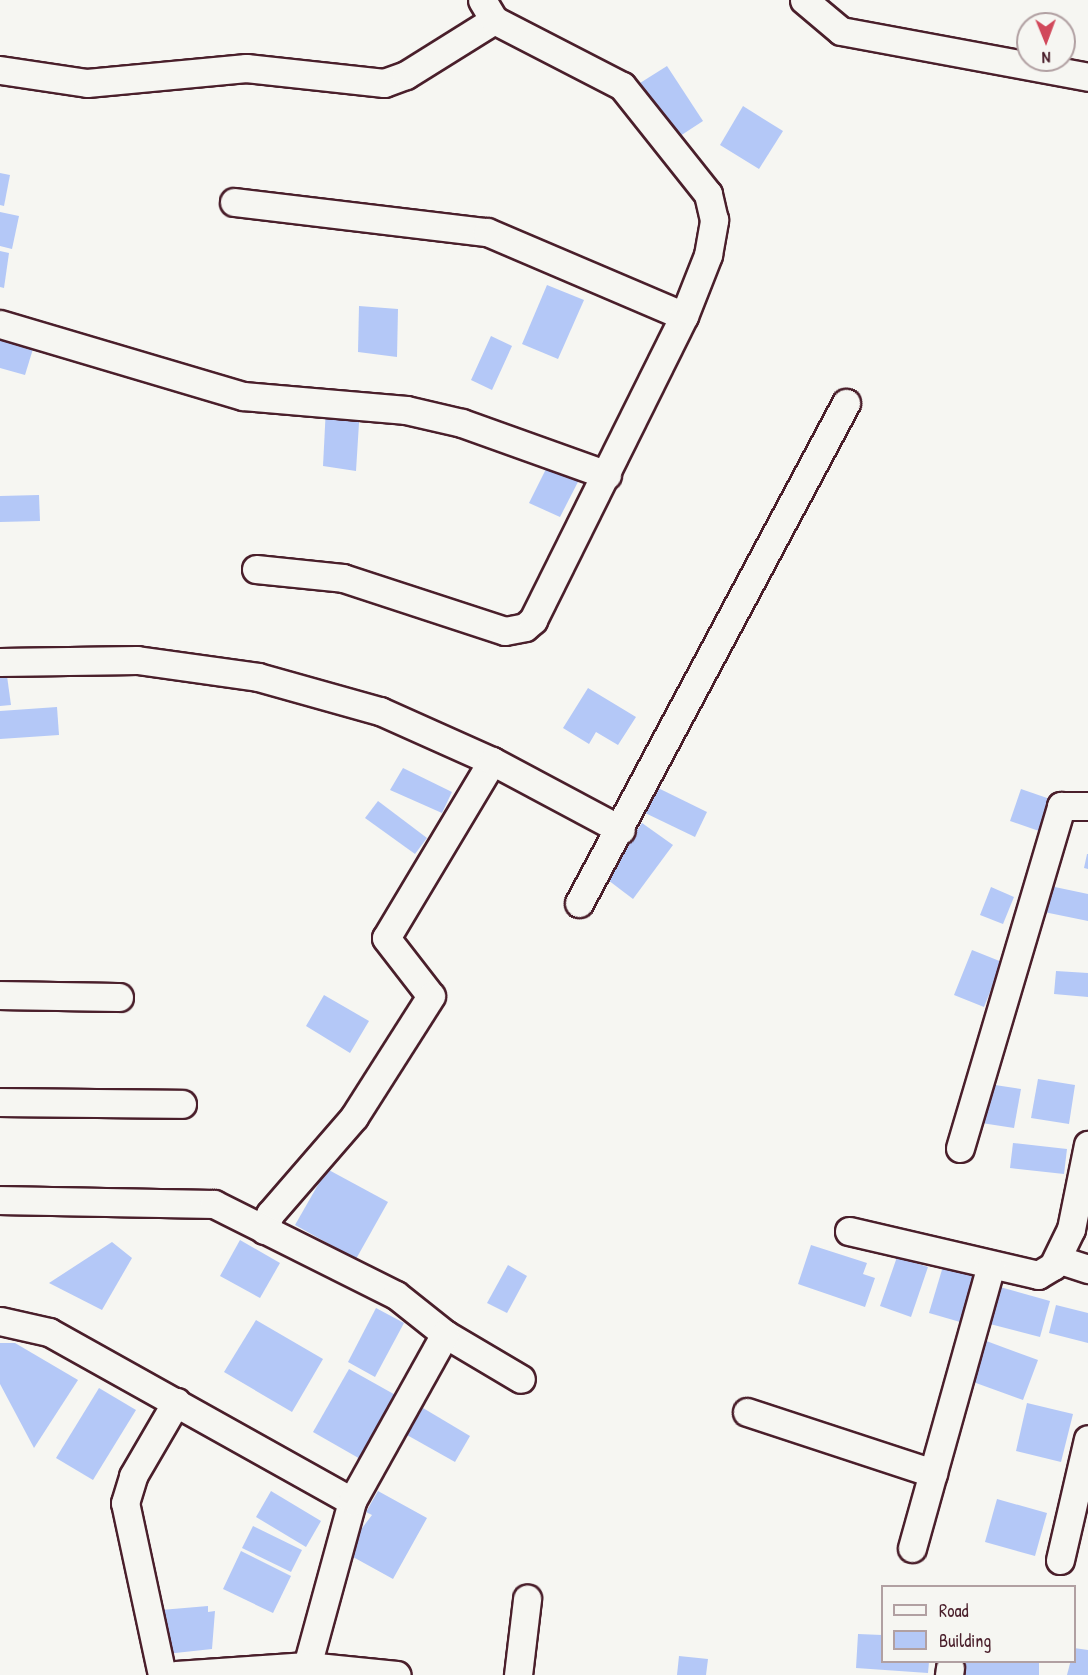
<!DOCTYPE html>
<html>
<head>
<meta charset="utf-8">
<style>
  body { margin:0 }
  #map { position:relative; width:1088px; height:1675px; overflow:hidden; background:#f6f6f2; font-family:"Patrick Hand",sans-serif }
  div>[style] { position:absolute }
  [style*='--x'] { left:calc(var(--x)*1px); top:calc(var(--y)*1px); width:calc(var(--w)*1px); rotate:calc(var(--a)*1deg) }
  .building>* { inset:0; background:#b4c8f7 }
  .roads { filter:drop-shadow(2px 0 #4a1f2b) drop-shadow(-2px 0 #4a1f2b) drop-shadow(0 2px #4a1f2b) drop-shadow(0 -2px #4a1f2b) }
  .minor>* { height:27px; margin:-13.5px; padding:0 13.5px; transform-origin:13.5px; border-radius:13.5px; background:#f6f6f2 }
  span { translate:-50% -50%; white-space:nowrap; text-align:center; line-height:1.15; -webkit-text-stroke:5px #f6f6f2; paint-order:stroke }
  .legend { position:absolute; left:881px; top:1585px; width:195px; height:78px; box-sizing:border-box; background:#f6f6f2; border:2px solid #b1a0a2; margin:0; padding:8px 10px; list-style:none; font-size:18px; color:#4a1f2b }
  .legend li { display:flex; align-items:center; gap:12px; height:30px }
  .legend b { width:30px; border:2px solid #b1a0a2 }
  .north { position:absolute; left:1016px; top:12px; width:60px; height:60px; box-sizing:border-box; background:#f6f6f2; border:2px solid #b1a0a2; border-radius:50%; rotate:179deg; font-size:16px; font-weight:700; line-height:24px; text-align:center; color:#4a1f2b }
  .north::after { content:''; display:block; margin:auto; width:21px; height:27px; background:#d1495b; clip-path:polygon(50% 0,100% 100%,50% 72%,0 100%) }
</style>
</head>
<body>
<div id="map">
  <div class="building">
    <i style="clip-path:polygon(667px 66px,703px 121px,677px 138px,640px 83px)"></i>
    <i style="clip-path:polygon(743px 106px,783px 131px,759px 169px,720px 145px)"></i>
    <i style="clip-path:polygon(0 173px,10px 175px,4px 206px,0 205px)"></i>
    <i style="clip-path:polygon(0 212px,19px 216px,12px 249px,0 246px)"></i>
    <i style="clip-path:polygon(0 251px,9px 253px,4px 288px,0 287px)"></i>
    <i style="clip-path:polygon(547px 285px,584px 300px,558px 359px,522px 344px)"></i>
    <i style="clip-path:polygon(359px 306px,398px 309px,397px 357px,358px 352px)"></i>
    <i style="clip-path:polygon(491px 336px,512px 346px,492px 390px,471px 380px)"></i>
    <i style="clip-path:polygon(0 337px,36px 339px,25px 375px,0 368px)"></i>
    <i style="clip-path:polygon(326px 407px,360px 407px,356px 471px,323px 466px)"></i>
    <i style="clip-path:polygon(550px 461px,581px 476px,560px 517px,529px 503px)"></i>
    <i style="clip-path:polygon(39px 495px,40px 521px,0 522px,0 496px)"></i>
    <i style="clip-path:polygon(7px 676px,11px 705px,0 706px,0 677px)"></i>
    <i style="clip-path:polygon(588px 688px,636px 717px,618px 745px,596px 732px,589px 744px,563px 728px)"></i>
    <i style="clip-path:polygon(57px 707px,59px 735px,0 739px,0 711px)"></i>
    <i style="clip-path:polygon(403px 768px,452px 792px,442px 813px,390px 790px)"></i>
    <i style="clip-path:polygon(654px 786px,707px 812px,695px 837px,641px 811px)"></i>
    <i style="clip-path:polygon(1021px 789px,1050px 799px,1039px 831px,1010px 821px)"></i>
    <i style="clip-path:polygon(378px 801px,427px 838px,415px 854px,365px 818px)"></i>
    <i style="clip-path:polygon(642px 823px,673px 845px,633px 899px,604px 877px)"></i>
    <i style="clip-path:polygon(1087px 854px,1088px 854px,1088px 869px,1084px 868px)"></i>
    <i style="clip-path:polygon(1050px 886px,1088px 894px,1088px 921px,1044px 912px)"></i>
    <i style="clip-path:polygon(991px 887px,1014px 897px,1003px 924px,980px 915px)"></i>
    <i style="clip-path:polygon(972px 950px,1002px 962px,984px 1007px,954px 995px)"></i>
    <i style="clip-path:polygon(1056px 971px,1088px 973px,1088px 997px,1054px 994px)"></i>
    <i style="clip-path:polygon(324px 995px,369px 1021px,350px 1053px,306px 1026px)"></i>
    <i style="clip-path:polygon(1038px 1079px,1075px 1085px,1069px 1124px,1031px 1118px)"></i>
    <i style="clip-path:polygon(982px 1083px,1021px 1089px,1014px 1128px,975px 1122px)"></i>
    <i style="clip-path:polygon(1013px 1143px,1067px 1149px,1064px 1174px,1010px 1168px)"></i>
    <i style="clip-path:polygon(327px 1169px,388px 1202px,356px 1259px,295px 1225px)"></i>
    <i style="clip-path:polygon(240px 1240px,280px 1263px,260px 1298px,220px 1276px)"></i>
    <i style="clip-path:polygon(112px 1242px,132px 1258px,102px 1310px,49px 1283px)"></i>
    <i style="clip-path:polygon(811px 1245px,867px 1263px,863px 1274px,875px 1278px,865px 1307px,798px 1284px)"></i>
    <i style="clip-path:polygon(897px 1257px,928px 1267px,911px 1317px,880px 1306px)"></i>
    <i style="clip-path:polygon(944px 1263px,982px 1274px,967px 1324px,929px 1313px)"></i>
    <i style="clip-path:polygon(508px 1265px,527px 1276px,507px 1313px,487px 1303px)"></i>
    <i style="clip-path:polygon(1000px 1287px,1050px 1301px,1040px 1337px,990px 1324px)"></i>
    <i style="clip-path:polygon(1056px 1305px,1088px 1313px,1088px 1343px,1049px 1333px)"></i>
    <i style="clip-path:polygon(376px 1308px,404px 1323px,375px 1377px,348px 1362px)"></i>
    <i style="clip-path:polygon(256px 1320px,323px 1359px,292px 1412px,224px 1372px)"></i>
    <i style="clip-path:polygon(981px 1339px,1038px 1360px,1023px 1400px,965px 1379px)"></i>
    <i style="clip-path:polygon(0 1343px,15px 1343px,78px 1380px,34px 1448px,0 1384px)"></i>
    <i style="clip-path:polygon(349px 1369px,399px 1397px,362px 1460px,313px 1432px)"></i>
    <i style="clip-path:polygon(99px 1388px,136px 1410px,93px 1480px,56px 1458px)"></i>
    <i style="clip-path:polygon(1027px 1403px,1073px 1414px,1061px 1462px,1016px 1451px)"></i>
    <i style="clip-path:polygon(423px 1408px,470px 1436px,455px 1462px,407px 1435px)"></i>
    <i style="clip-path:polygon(271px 1491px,321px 1521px,306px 1547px,256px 1517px)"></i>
    <i style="clip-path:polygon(378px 1491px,427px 1518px,393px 1579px,344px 1552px,372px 1515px,366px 1512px)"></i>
    <i style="clip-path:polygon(997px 1499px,1047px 1513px,1035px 1556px,985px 1542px)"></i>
    <i style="clip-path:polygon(253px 1526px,302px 1550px,291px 1572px,242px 1548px)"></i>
    <i style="clip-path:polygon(241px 1551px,291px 1576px,273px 1613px,223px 1589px)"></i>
    <i style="clip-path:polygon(208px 1606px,208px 1612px,215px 1611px,212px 1649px,166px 1654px,161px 1610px)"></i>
    <i style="clip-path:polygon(858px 1634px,882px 1635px,882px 1662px,929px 1662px,928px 1673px,856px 1668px)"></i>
    <i style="clip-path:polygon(1074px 1648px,1088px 1650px,1088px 1675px,1067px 1675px)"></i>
    <i style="clip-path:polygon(679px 1656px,708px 1659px,706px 1675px,677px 1675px)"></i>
    <i style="clip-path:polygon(963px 1662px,1039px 1662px,1039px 1675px,962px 1675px)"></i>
  </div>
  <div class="roads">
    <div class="minor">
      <i style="--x:804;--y:0;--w:48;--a:40"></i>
      <i style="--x:841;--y:31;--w:251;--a:10.5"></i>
      <i style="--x:0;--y:70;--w:88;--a:8.5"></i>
      <i style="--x:87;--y:83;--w:160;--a:-5.4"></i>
      <i style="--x:246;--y:68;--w:139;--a:6.2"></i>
      <i style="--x:384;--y:83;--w:23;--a:-20"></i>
      <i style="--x:406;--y:75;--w:104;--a:-32"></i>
      <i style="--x:234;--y:202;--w:255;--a:6.8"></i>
      <i style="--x:487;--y:232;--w:214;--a:23.1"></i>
      <i style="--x:0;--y:324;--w:253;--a:16.5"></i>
      <i style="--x:243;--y:396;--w:164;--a:4.9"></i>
      <i style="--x:406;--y:410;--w:57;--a:13.1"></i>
      <i style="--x:462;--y:423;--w:154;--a:19.7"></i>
      <i style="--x:256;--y:569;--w:87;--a:5.9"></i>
      <i style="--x:343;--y:578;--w:170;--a:18.1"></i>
      <i style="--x:505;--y:631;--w:20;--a:-11"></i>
      <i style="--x:525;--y:627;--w:11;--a:-41"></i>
      <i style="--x:533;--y:620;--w:339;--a:-63.6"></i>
      <i style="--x:684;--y:316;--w:66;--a:-68.5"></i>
      <i style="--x:708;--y:255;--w:36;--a:-80"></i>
      <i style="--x:714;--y:220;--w:27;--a:-103"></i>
      <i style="--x:708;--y:194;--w:138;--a:-128.5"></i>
      <i style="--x:622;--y:86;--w:144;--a:-152.7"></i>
      <i style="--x:494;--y:20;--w:23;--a:-121"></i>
      <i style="--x:0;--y:662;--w:137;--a:-0.8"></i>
      <i style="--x:137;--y:660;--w:122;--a:8"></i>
      <i style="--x:258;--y:677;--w:127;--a:15.6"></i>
      <i style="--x:380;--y:711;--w:123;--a:24.1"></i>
      <i style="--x:492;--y:761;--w:206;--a:120.9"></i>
      <i style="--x:386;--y:938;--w:73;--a:52.2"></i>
      <i style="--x:431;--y:996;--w:143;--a:122.5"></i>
      <i style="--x:354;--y:1117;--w:128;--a:130.9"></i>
      <i style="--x:270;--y:1214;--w:17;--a:111"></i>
      <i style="--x:492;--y:761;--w:146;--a:28.1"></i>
      <i style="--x:579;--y:903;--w:567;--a:-61.9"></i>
      <i style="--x:0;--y:995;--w:119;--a:1"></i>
      <i style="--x:0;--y:1102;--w:182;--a:0.6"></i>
      <i style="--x:960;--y:1148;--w:357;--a:-73.5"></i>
      <i style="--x:1061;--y:806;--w:27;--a:0"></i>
      <i style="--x:0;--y:1200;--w:214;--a:1.1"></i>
      <i style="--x:214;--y:1204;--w:203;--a:26.6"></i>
      <i style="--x:396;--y:1295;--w:63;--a:38.5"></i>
      <i style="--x:445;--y:1334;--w:88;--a:30.6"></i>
      <i style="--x:849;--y:1231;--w:194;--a:13.1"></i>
      <i style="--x:1038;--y:1275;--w:17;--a:-31"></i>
      <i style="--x:1053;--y:1266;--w:41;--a:-64.1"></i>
      <i style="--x:1071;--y:1229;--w:86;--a:-78.6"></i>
      <i style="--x:1057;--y:1259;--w:33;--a:18"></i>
      <i style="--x:0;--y:1321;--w:50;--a:12.7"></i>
      <i style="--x:49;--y:1332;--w:347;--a:29.2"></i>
      <i style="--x:747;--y:1412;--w:196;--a:18.2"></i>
      <i style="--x:912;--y:1548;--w:293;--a:-74.4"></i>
      <i style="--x:1060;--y:1560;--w:124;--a:-77"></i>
      <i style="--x:307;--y:1666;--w:171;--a:-74.7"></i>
      <i style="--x:352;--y:1501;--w:191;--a:-60.9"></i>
      <i style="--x:162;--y:1675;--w:176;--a:-102.1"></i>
      <i style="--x:125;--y:1503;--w:28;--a:-73"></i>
      <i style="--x:133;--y:1476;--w:86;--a:-59.8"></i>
      <i style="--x:176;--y:1675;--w:131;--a:-3.9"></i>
      <i style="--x:307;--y:1666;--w:90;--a:5.7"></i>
      <i style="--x:518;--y:1675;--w:77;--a:-83.2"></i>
      <i style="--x:949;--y:1675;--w:7;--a:-82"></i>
    </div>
  </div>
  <ul class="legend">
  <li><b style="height:8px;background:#f6f6f2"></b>Road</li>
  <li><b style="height:16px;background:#b4c8f7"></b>Building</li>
  </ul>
  <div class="north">N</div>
</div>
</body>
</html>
